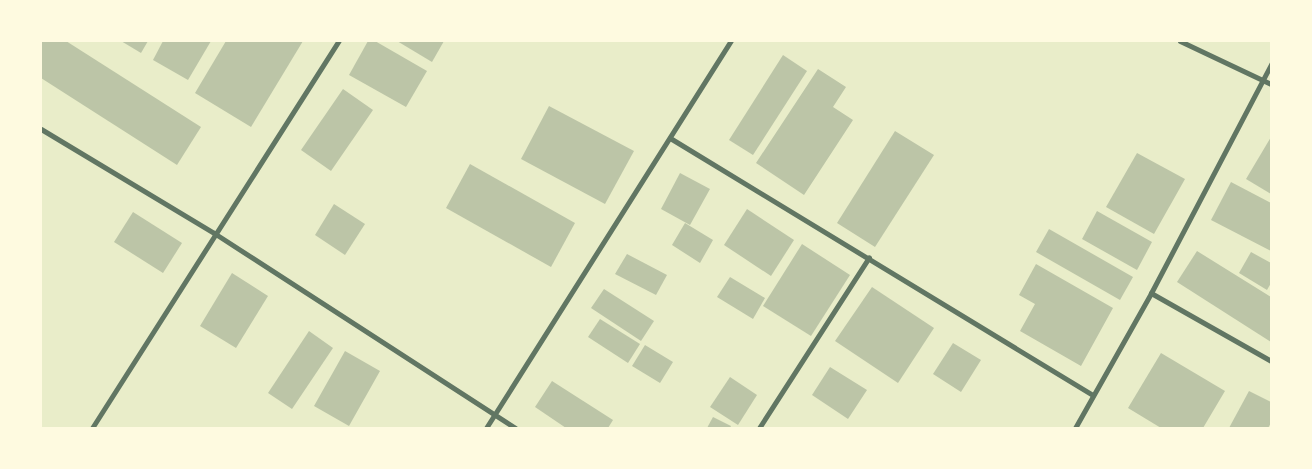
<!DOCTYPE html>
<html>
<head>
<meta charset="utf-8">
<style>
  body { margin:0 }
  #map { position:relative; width:1312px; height:469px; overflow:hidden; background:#e9edc9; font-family:Raleway,sans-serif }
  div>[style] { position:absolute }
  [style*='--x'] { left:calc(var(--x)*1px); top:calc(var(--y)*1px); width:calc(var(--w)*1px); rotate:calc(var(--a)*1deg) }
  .building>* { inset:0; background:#bcc5a7 }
  .minor>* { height:5px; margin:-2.5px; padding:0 2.5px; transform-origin:2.5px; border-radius:2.5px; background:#617663 }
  span { translate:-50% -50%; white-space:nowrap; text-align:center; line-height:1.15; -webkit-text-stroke:5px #fefae0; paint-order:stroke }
  .frame { position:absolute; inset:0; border:42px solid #fefae0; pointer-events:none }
</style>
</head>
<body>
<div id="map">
  <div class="building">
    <i style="clip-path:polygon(41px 41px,66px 41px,201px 127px,177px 165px,41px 78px)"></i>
    <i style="clip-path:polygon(121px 41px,148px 41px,141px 53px)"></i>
    <i style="clip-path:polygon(163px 41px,211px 41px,188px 80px,153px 60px)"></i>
    <i style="clip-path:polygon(226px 41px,303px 41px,251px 127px,195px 93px)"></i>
    <i style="clip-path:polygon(368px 41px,375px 41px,427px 71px,406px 107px,349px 75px)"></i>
    <i style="clip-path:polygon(397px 41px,444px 41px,432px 62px)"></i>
    <i style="clip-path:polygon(783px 55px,807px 71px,753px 155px,729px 140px)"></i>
    <i style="clip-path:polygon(818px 69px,846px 87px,833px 107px,853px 120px,804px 195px,756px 163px)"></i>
    <i style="clip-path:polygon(343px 89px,373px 110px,331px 171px,301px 150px)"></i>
    <i style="clip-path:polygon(549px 106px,634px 151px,605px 204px,521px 159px)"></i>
    <i style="clip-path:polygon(895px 131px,934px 155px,875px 247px,837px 223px)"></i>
    <i style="clip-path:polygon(1271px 137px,1271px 194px,1246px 179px)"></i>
    <i style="clip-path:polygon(1137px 153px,1185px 179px,1154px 234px,1106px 207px)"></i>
    <i style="clip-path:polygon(470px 164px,575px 223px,551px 267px,446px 208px)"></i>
    <i style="clip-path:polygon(680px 173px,710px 189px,690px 225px,661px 209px)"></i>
    <i style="clip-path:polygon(1231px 182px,1271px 203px,1271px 251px,1211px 220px)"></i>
    <i style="clip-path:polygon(334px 204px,365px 224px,345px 255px,315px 235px)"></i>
    <i style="clip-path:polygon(747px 209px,794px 240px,771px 276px,724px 245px)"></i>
    <i style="clip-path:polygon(1097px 211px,1152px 242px,1137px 270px,1082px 239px)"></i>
    <i style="clip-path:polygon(133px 212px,182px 243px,163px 273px,114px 242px)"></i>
    <i style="clip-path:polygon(685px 223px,713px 240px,700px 263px,672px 245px)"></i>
    <i style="clip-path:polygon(1049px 229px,1133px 277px,1120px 300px,1036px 252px)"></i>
    <i style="clip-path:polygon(802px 244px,850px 275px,811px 336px,763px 306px)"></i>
    <i style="clip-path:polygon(1197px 251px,1271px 297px,1271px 342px,1177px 282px)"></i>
    <i style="clip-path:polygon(1251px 252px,1271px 263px,1271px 283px,1267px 290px,1239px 273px)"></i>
    <i style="clip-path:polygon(627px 254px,667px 275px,656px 295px,615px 274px)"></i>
    <i style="clip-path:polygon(1036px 264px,1113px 308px,1081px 366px,1020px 331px,1035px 304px,1019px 295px)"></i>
    <i style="clip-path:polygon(232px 273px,268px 296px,236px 348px,200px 326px)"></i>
    <i style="clip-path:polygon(730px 277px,765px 298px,753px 319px,717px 297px)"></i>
    <i style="clip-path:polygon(872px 287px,934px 328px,898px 383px,835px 341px)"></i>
    <i style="clip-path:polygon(604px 289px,654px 321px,641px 341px,591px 308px)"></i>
    <i style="clip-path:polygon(600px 319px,640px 344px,628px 363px,588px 337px)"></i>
    <i style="clip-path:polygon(309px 331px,333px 348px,292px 409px,268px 393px)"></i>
    <i style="clip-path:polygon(953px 343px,981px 360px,961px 392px,933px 374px)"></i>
    <i style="clip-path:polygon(645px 345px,673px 362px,660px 383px,632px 366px)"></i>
    <i style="clip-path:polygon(345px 351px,380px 371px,349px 426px,314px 406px)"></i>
    <i style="clip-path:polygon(1161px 353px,1225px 391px,1203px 428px,1161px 428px,1128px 408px)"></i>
    <i style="clip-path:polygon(830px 367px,867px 390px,848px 419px,812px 395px)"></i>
    <i style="clip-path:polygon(730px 377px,757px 395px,738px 425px,710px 407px)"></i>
    <i style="clip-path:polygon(552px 381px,613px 420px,608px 428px,566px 428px,535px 407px)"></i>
    <i style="clip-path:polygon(1249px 391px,1271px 402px,1271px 423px,1268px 428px,1229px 428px)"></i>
    <i style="clip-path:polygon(713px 417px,731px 426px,730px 428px,707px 428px)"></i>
  </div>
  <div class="minor">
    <i style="--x:1180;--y:41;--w:101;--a:25.3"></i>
    <i style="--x:41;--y:129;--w:202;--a:31"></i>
    <i style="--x:214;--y:233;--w:359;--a:32.9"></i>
    <i style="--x:670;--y:138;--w:494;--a:31.3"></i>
    <i style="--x:1151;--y:293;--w:138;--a:29.5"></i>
    <i style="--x:92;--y:428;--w:459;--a:-57.5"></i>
    <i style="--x:486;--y:428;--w:458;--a:-57.7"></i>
    <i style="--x:759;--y:428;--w:203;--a:-57.2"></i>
    <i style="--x:1075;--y:428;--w:155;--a:-60.6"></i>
    <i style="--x:1151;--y:293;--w:259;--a:-62.3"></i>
  </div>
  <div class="frame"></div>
</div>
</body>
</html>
